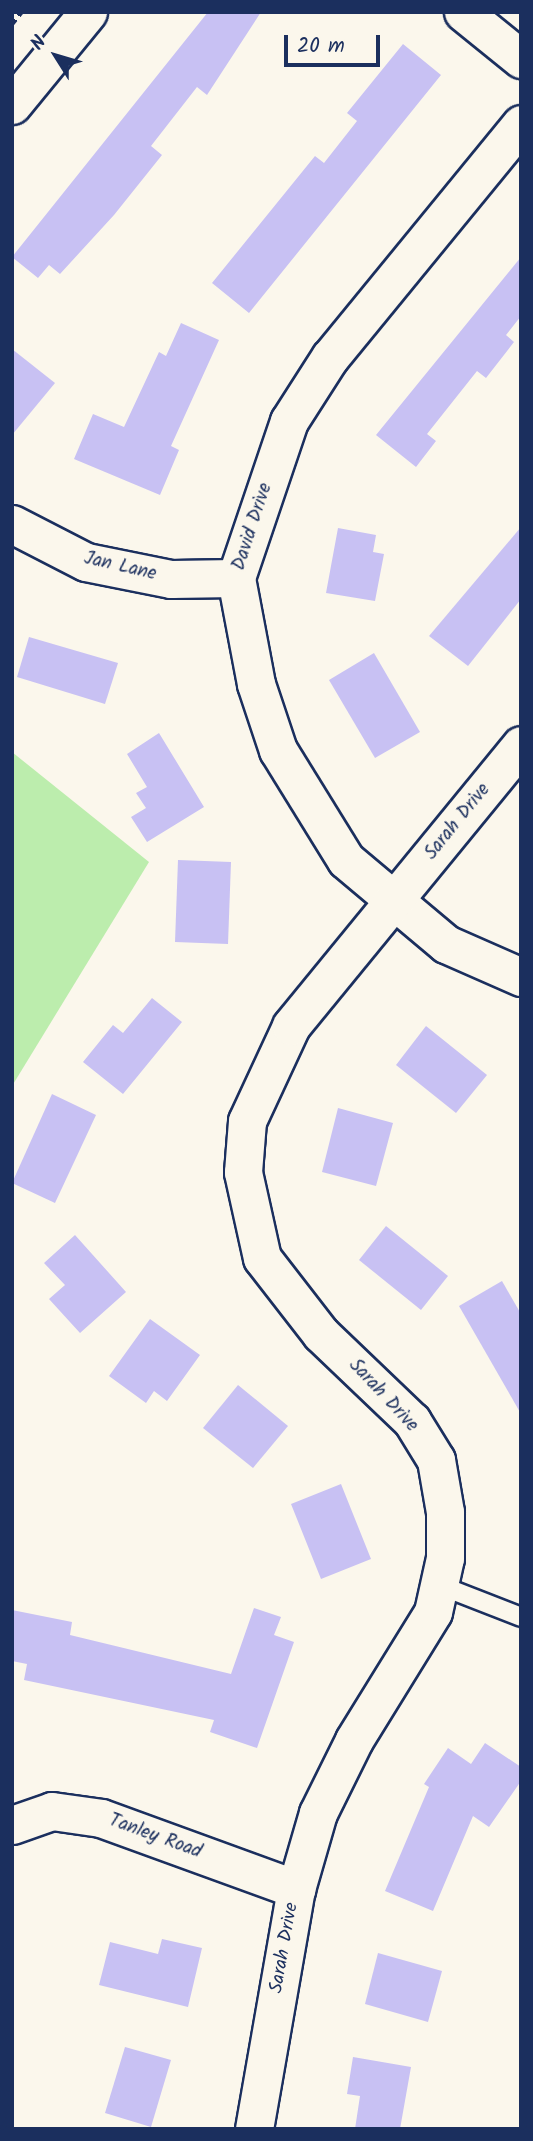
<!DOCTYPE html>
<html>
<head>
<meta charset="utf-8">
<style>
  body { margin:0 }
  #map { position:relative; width:533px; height:2141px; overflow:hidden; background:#fbf7ec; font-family:Kalam,sans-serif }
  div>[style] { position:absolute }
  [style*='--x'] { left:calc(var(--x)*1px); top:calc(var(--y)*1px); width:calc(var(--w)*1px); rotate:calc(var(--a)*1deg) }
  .green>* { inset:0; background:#bcedad }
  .building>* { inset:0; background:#c8c1f3 }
  .path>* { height:4.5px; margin-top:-2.25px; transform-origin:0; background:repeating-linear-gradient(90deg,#1b2f5e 0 5px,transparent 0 10px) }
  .roads { filter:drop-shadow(2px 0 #1b2f5e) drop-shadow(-2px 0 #1b2f5e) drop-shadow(0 2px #1b2f5e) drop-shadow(0 -2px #1b2f5e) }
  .service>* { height:18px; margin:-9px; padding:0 9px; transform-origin:9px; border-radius:9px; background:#fbf7ec }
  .minor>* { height:37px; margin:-18.5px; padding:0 18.5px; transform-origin:18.5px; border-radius:18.5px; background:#fbf7ec }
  span { translate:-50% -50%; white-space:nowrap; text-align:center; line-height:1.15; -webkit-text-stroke:5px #fbf7ec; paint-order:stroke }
  .street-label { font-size:19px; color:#1b2f5e }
  .frame { position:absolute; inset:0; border:14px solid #1b2f5e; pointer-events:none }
  .north { position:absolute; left:21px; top:21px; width:70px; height:70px; -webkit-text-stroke:5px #fbf7ec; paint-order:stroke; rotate:307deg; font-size:19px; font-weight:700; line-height:28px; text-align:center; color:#1b2f5e }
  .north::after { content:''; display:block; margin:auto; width:24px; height:32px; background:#1b2f5e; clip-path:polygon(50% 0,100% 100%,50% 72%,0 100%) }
  .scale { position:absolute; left:284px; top:35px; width:96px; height:32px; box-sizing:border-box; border:4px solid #1b2f5e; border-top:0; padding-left:9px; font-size:21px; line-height:24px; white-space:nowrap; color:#1b2f5e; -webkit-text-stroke:5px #fbf7ec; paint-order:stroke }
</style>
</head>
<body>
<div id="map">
  <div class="green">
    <i style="clip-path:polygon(12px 752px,149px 862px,12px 1086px)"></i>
  </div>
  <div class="building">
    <i style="clip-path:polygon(208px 12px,261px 12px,207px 95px,197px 87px,151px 146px,162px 155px,114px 215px,60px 274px,49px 265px,38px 278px,12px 257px)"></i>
    <i style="clip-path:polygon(403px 44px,441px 75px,249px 313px,212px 283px,315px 156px,324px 163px,357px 121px,347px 113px)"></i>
    <i style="clip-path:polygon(521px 257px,521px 316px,506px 335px,514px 342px,486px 378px,477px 371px,427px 434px,436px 441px,416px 467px,376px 435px)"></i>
    <i style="clip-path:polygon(181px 323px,219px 340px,171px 446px,179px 450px,160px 495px,74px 459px,93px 414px,124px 427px,159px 352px,166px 356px)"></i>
    <i style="clip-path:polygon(12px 349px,55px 383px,12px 435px)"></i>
    <i style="clip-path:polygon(521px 527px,521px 599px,468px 666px,429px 636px)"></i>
    <i style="clip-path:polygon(338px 528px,376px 535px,373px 552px,384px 554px,375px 601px,326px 593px)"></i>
    <i style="clip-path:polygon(29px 637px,118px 663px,105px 704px,17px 677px)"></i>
    <i style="clip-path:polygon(374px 653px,420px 732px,375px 758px,329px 680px)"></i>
    <i style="clip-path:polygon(159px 733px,204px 807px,147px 842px,131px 817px,146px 808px,136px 793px,147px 787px,127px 754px)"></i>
    <i style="clip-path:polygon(178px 860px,231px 862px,228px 944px,175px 942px)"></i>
    <i style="clip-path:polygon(152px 998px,182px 1022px,123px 1094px,83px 1062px,113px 1025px,123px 1033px)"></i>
    <i style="clip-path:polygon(426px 1026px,487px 1075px,456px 1113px,396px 1065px)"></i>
    <i style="clip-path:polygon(52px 1094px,96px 1115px,55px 1203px,12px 1183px)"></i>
    <i style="clip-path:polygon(338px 1108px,393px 1123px,376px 1186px,322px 1172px)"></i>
    <i style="clip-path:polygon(386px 1226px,448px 1276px,421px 1310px,359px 1260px)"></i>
    <i style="clip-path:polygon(75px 1235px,126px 1292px,80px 1333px,49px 1299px,65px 1285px,44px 1263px)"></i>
    <i style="clip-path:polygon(502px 1281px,521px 1314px,521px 1414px,459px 1306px)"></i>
    <i style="clip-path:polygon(150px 1319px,200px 1355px,167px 1401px,154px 1391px,146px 1403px,109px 1376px)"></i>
    <i style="clip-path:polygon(238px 1385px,288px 1426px,253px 1468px,203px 1428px)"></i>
    <i style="clip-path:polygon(341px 1484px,371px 1559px,321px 1579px,291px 1504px)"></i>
    <i style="clip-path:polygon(254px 1608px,281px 1617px,274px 1635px,294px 1642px,257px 1748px,210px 1732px,214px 1720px,24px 1680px,27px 1664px,12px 1661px,12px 1610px,72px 1622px,70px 1635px,231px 1674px)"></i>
    <i style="clip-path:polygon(485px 1743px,521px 1767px,521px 1781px,489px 1827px,473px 1816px,433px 1911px,385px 1891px,429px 1787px,424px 1784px,448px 1748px,471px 1764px)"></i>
    <i style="clip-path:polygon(162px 1939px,202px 1948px,188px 2007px,99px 1985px,110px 1942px,158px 1954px)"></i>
    <i style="clip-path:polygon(378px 1953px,442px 1971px,428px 2022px,365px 2004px)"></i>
    <i style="clip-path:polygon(125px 2047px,171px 2060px,151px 2127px,105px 2113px)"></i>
    <i style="clip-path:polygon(353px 2057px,411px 2067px,400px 2129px,355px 2129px,360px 2096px,347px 2094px)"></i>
  </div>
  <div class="path">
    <i style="--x:12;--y:23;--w:14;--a:-51"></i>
  </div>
  <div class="roads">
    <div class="service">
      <i style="--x:439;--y:1585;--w:88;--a:21.3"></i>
    </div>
    <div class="minor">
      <i style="--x:463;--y:12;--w:75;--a:39"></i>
      <i style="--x:12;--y:105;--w:120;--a:-50.7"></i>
      <i style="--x:521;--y:124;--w:301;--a:129.3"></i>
      <i style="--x:330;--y:357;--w:76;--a:122.6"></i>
      <i style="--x:289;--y:421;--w:166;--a:108.7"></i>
      <i style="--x:236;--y:578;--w:108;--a:79.3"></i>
      <i style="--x:256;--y:684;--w:70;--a:71.6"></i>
      <i style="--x:278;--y:750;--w:129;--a:58.3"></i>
      <i style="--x:346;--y:860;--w:131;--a:40"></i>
      <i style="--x:446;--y:944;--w:82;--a:23.7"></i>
      <i style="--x:12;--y:524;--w:83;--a:27.2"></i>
      <i style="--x:86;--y:562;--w:87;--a:11.3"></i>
      <i style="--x:171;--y:579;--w:65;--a:-0.9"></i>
      <i style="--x:12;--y:1825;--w:42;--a:-19.3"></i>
      <i style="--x:52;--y:1811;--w:49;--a:8.1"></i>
      <i style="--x:101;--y:1818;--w:208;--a:20"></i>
      <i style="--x:254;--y:2129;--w:244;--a:-80.1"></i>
      <i style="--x:296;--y:1889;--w:79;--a:-73.9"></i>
      <i style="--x:318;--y:1813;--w:81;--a:-63.7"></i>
      <i style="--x:354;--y:1740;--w:150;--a:-58.3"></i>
      <i style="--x:433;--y:1612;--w:55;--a:-77.5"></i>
      <i style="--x:445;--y:1558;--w:46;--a:-90"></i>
      <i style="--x:445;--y:1512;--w:53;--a:-99.8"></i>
      <i style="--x:436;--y:1460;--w:46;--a:-121.6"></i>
      <i style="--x:412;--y:1421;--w:126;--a:-136.3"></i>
      <i style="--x:321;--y:1334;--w:96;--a:-127.8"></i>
      <i style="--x:262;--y:1258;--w:88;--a:-102.5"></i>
      <i style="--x:243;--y:1172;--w:51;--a:-85.5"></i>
      <i style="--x:247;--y:1121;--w:105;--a:-65.1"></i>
      <i style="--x:291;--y:1026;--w:363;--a:-50.7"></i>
    </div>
  </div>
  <div class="street-label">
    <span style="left:253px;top:527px;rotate:-72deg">David Drive</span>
    <span style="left:120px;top:567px;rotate:13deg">Jan Lane</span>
    <span style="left:458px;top:822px;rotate:-51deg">Sarah Drive</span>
    <span style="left:383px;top:1396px;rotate:47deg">Sarah Drive</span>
    <span style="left:155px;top:1837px;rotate:20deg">Tanley Road</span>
    <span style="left:285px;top:1948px;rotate:-80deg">Sarah Drive</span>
  </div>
  <div class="frame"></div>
  <div class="north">N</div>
  <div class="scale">20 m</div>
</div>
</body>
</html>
